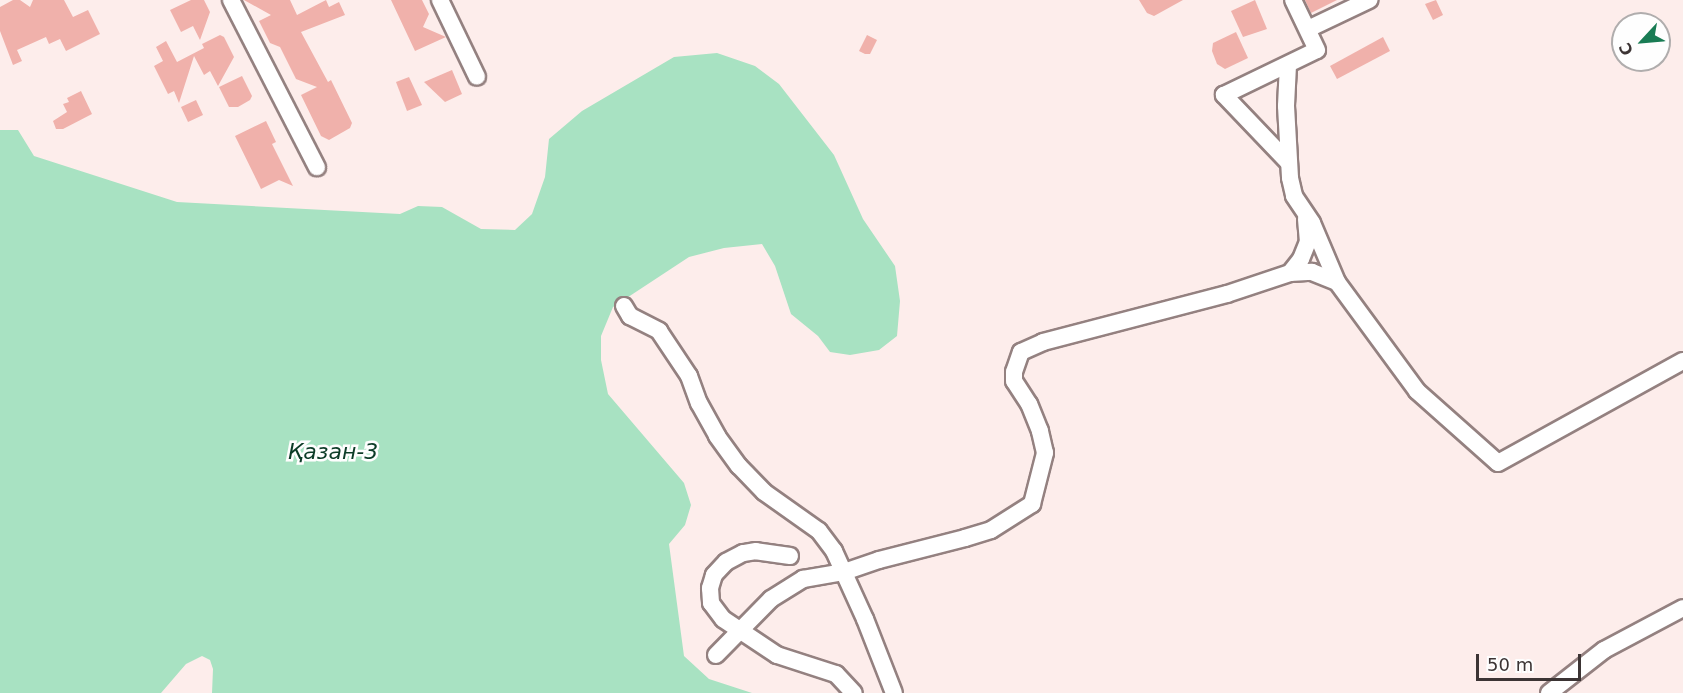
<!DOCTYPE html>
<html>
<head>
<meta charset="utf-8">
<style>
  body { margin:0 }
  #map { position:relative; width:1683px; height:693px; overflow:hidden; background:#fdedeb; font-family:"DejaVu Sans",sans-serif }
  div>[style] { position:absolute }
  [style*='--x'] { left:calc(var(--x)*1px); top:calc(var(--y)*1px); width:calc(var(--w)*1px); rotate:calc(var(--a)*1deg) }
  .water>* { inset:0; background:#a8e2c2 }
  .building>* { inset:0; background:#f0b1ab }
  .roads { filter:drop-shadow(2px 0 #948180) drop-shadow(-2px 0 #948180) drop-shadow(0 2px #948180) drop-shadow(0 -2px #948180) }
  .street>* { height:16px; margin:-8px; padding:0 8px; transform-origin:8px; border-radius:8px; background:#fff }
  span { translate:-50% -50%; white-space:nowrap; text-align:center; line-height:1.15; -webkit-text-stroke:5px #fefefe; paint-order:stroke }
  .water-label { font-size:22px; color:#0c3c27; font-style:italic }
  .north { position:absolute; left:1611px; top:12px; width:60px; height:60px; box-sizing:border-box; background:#fefefe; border:2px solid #b0adad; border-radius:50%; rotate:244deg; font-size:16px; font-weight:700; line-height:24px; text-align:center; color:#3c3434 }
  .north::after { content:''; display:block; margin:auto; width:21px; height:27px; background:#197c54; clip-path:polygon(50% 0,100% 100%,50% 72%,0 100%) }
  .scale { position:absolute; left:1476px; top:654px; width:105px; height:27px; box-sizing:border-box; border:3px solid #3c3434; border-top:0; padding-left:8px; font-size:18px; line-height:21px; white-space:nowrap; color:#3c3434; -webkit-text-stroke:4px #fefefe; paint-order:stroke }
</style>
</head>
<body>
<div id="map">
  <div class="water">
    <i style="clip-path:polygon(717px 53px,755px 66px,779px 84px,834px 155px,863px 219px,895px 266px,900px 301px,897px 336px,879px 350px,850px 355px,830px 352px,818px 336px,791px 314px,775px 266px,762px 244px,724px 248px,689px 257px,613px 307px,601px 336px,601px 360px,608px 394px,684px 483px,691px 505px,685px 525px,669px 544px,684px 656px,709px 679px,752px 693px,212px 693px,213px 669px,210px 660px,202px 656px,186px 664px,161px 693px,0 693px,0 130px,18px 130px,34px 156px,177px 202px,400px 214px,418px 206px,442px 207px,481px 229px,515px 230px,532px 214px,545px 177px,549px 139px,582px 111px,674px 57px)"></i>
  </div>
  <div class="building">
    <i style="clip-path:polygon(13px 0,20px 0,30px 7px,33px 0,64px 0,73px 17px,88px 10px,100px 34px,66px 51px,60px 39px,49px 44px,46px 37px,17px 50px,22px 61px,13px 65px,0 31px,0 7px)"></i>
    <i style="clip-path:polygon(191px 0,204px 0,210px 12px,200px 40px,193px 26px,181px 32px,170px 10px)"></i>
    <i style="clip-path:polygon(244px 0,290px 0,297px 15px,326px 0,329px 7px,339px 2px,345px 15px,301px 32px,328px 82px,331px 80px,352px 123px,350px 128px,329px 140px,321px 136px,301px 95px,317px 87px,296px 79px,280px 47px,270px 43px,259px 21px,271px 15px)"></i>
    <i style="clip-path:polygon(391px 0,422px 0,429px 14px,423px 27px,446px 37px,415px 51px)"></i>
    <i style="clip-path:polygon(1139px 0,1183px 0,1154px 16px,1147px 13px)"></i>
    <i style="clip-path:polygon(1255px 0,1267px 29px,1243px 37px,1231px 11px)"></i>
    <i style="clip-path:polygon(1305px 0,1337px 0,1311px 13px)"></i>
    <i style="clip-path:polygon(1436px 0,1443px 15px,1433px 20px,1425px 4px)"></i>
    <i style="clip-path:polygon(1236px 32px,1248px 58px,1225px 69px,1217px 64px,1212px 51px,1213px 43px)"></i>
    <i style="clip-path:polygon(220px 35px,224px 37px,234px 57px,218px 86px,210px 71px,204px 75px,194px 56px,179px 103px,174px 91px,168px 94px,154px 66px,163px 61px,156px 47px,166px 41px,177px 62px,204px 48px,202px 44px)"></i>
    <i style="clip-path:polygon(867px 35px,877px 40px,870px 54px,865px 54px,859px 51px)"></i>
    <i style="clip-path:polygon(1383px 37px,1390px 51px,1337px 79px,1330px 66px)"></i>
    <i style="clip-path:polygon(452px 70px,462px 94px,445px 102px,424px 82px)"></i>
    <i style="clip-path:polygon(242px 76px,252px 96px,250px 100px,238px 107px,229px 107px,219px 87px)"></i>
    <i style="clip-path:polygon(409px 77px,422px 105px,407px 111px,396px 82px)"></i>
    <i style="clip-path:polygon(81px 91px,92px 114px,63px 129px,56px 129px,53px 121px,67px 112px,63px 104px,69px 102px,67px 98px)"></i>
    <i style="clip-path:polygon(196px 100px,203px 115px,188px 122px,181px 107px)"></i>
    <i style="clip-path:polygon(266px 121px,276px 142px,272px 144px,293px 186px,279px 180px,261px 189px,235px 136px)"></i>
  </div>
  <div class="roads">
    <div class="street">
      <i style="--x:231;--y:0;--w:188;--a:62.8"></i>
      <i style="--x:440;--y:0;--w:85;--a:64.3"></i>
      <i style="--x:1308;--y:29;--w:68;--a:-25.4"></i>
      <i style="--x:1288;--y:65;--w:41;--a:92.8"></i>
      <i style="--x:1286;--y:106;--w:72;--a:86.8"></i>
      <i style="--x:1290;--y:178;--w:18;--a:77"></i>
      <i style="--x:1294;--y:196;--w:32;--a:56"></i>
      <i style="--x:1312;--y:223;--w:64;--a:67"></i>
      <i style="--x:1337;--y:282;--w:135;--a:53.7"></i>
      <i style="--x:1417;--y:391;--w:108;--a:41.6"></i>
      <i style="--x:1498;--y:463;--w:211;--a:-28.9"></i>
      <i style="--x:1288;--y:162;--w:93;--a:-133.7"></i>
      <i style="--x:1224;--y:95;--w:103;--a:-25.8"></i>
      <i style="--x:1317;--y:50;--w:55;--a:-115.6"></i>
      <i style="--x:1290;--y:273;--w:18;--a:-52"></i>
      <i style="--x:1301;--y:259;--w:18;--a:-68"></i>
      <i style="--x:1308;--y:242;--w:23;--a:-95"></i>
      <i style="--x:624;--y:306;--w:12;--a:59"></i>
      <i style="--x:630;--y:316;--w:33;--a:27"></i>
      <i style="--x:659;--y:331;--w:54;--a:56.3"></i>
      <i style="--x:689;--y:376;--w:29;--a:70"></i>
      <i style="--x:699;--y:403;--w:38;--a:61"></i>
      <i style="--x:717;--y:436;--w:37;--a:54"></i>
      <i style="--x:739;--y:466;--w:36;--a:46"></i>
      <i style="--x:764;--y:492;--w:67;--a:35.3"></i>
      <i style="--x:819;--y:531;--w:25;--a:53"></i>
      <i style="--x:834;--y:551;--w:75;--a:65.5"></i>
      <i style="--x:865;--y:619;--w:79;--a:68.6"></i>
      <i style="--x:790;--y:556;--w:34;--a:-172"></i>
      <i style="--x:756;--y:551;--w:13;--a:171"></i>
      <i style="--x:743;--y:553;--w:19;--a:152"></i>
      <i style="--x:726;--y:562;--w:18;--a:133"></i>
      <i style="--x:714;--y:575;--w:14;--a:107"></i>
      <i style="--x:710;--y:588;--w:15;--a:86"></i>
      <i style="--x:711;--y:603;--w:20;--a:53"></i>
      <i style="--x:723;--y:619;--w:65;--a:33.7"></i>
      <i style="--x:777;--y:655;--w:62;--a:17.9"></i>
      <i style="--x:836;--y:674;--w:26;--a:47"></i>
      <i style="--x:716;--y:655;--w:78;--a:-45.5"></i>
      <i style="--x:771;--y:599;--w:38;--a:-32"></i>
      <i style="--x:803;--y:579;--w:42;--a:-9.7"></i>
      <i style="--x:844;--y:572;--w:37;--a:-19"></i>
      <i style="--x:879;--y:560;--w:89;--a:-14.3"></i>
      <i style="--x:965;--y:538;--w:27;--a:-17"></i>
      <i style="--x:991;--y:530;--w:49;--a:-32.4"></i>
      <i style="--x:1032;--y:504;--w:53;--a:-75.7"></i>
      <i style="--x:1045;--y:453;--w:23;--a:-103"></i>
      <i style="--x:1040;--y:431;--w:29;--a:-112"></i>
      <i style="--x:1029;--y:404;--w:27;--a:-123"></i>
      <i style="--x:1014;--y:381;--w:9;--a:-90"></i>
      <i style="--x:1014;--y:372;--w:21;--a:-71"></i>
      <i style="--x:1021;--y:352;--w:24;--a:-24"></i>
      <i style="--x:1043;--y:342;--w:190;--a:-14.6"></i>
      <i style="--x:1227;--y:294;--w:66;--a:-18.4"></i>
      <i style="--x:1290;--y:273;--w:22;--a:-3"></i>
      <i style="--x:1312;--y:272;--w:27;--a:22"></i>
      <i style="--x:1549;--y:693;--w:70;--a:-38"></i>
      <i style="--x:1604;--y:650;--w:89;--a:-28"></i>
    </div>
  </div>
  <div class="water-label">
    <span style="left:333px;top:452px">Қазан-3</span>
  </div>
  <div class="north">С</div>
  <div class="scale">50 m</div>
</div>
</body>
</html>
